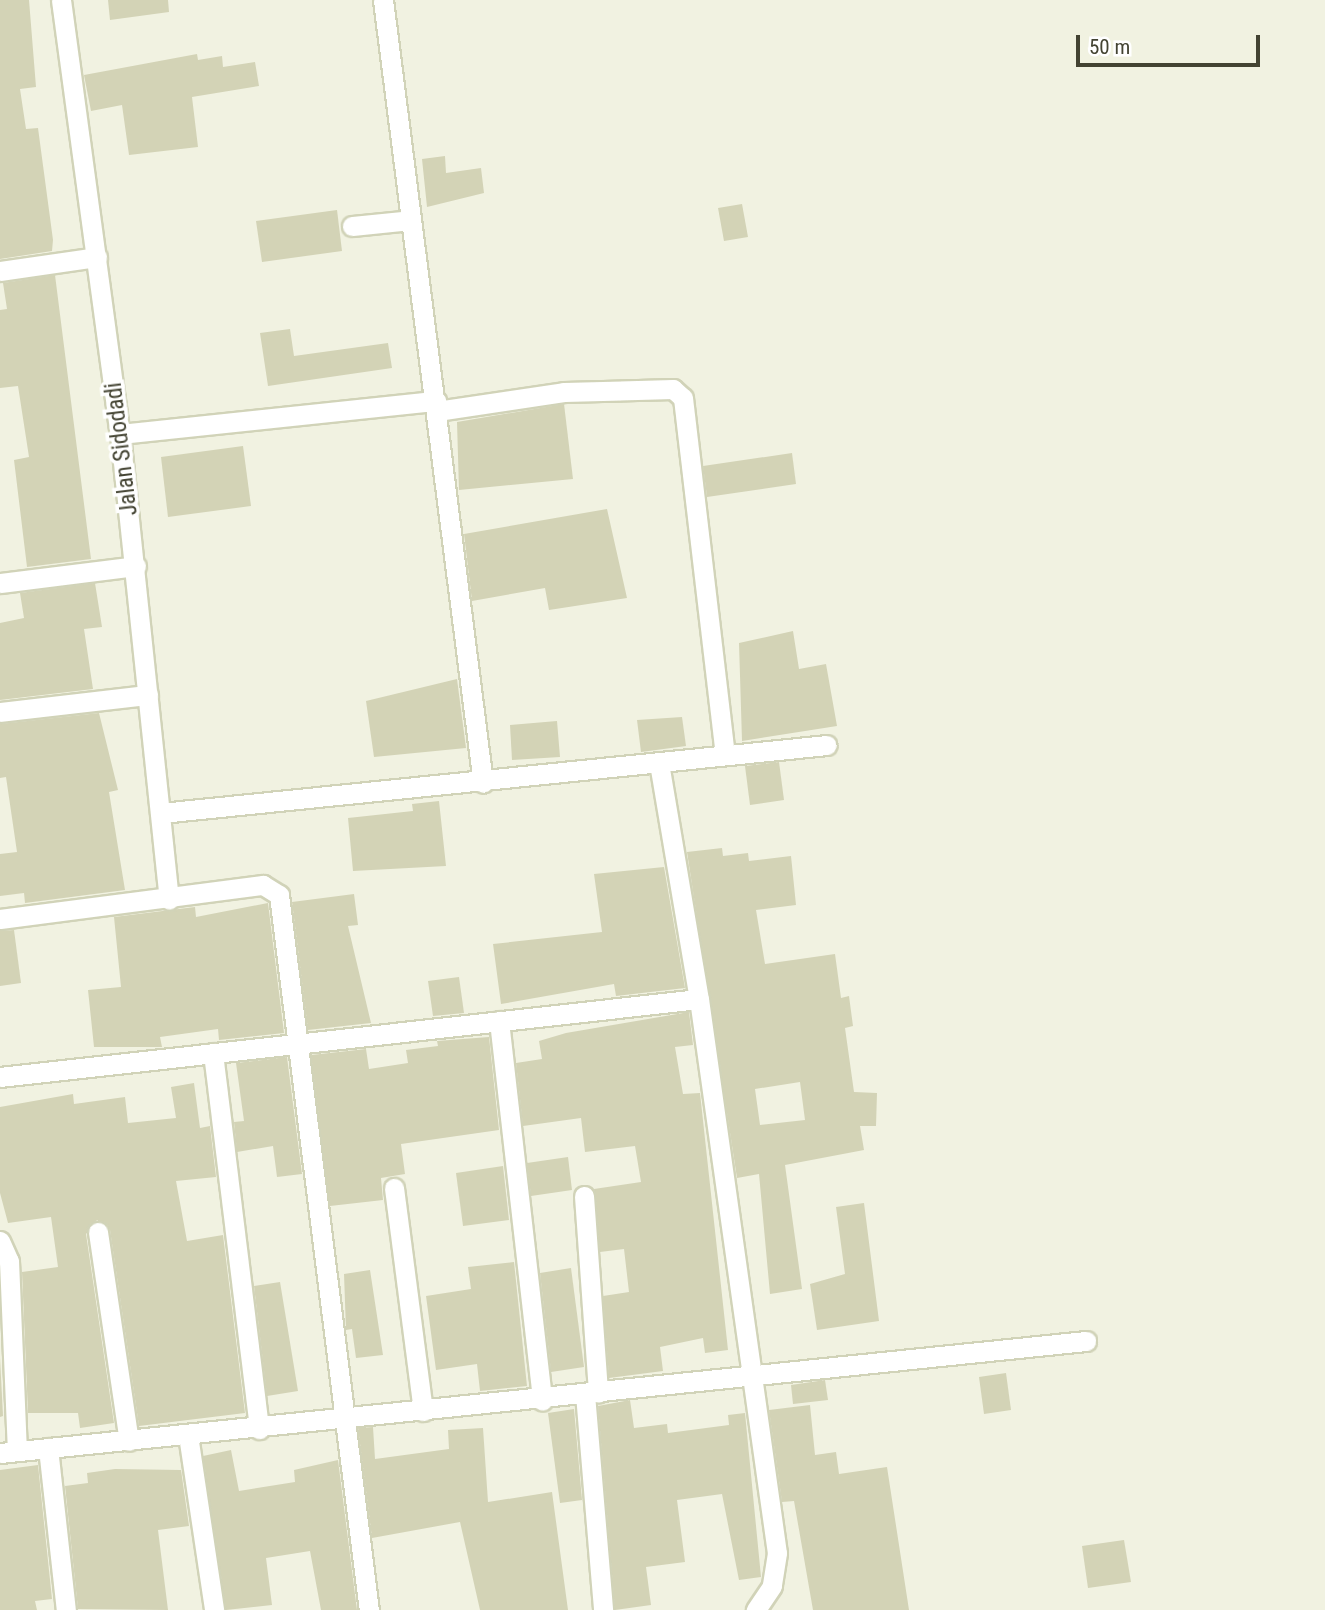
<!DOCTYPE html>
<html>
<head>
<meta charset="utf-8">
<style>
  body { margin:0 }
  #map { position:relative; width:1325px; height:1610px; overflow:hidden; background:#f1f2e1; font-family:"Roboto Condensed",sans-serif }
  div>[style] { position:absolute }
  [style*='--x'] { left:calc(var(--x)*1px); top:calc(var(--y)*1px); width:calc(var(--w)*1px); rotate:calc(var(--a)*1deg) }
  .building>* { inset:0; background:#d3d3b6 }
  .roads { filter:drop-shadow(2px 0 #d1d3b8) drop-shadow(-2px 0 #d1d3b8) drop-shadow(0 2px #d1d3b8) drop-shadow(0 -2px #d1d3b8) }
  .minor>* { height:19px; margin:-9.5px; padding:0 9.5px; transform-origin:9.5px; border-radius:9.5px; background:#fff }
  span { translate:-50% -50%; white-space:nowrap; text-align:center; line-height:1.15; -webkit-text-stroke:7px #fff; paint-order:stroke }
  .street-label { font-size:23px; color:#434332 }
  .scale { position:absolute; left:1076px; top:35px; width:184px; height:32px; box-sizing:border-box; border:4px solid #434332; border-top:0; padding-left:9px; font-size:21px; line-height:24px; white-space:nowrap; color:#434332; -webkit-text-stroke:5px #fff; paint-order:stroke }
</style>
</head>
<body>
<div id="map">
  <div class="building">
    <i style="clip-path:polygon(0 0,29px 0,36px 87px,20px 89px,26px 129px,38px 128px,53px 240px,52px 251px,0 259px)"></i>
    <i style="clip-path:polygon(108px 0,168px 0,169px 12px,110px 20px)"></i>
    <i style="clip-path:polygon(197px 54px,198px 60px,222px 56px,223px 67px,255px 62px,259px 86px,192px 97px,198px 147px,129px 155px,122px 105px,91px 111px,84px 75px)"></i>
    <i style="clip-path:polygon(445px 156px,446px 173px,481px 168px,484px 193px,427px 207px,422px 159px)"></i>
    <i style="clip-path:polygon(742px 204px,748px 237px,724px 241px,718px 208px)"></i>
    <i style="clip-path:polygon(337px 210px,342px 251px,262px 262px,256px 221px)"></i>
    <i style="clip-path:polygon(55px 275px,91px 559px,27px 567px,14px 460px,29px 457px,18px 386px,0 388px,0 310px,7px 309px,3px 283px)"></i>
    <i style="clip-path:polygon(290px 329px,294px 356px,388px 343px,392px 368px,268px 386px,260px 333px)"></i>
    <i style="clip-path:polygon(564px 404px,573px 479px,459px 490px,457px 422px)"></i>
    <i style="clip-path:polygon(243px 446px,251px 506px,168px 517px,161px 457px)"></i>
    <i style="clip-path:polygon(792px 453px,796px 484px,707px 497px,703px 466px)"></i>
    <i style="clip-path:polygon(607px 509px,627px 598px,549px 610px,545px 588px,472px 601px,464px 534px)"></i>
    <i style="clip-path:polygon(95px 583px,102px 627px,84px 629px,93px 689px,0 700px,0 623px,24px 618px,20px 593px)"></i>
    <i style="clip-path:polygon(793px 631px,799px 669px,826px 664px,837px 726px,742px 741px,739px 643px)"></i>
    <i style="clip-path:polygon(457px 679px,466px 748px,374px 757px,366px 701px)"></i>
    <i style="clip-path:polygon(99px 713px,118px 790px,109px 792px,125px 890px,25px 903px,24px 893px,0 896px,0 854px,17px 852px,6px 777px,0 778px,0 724px)"></i>
    <i style="clip-path:polygon(682px 717px,686px 746px,641px 752px,637px 720px)"></i>
    <i style="clip-path:polygon(557px 721px,560px 757px,512px 760px,510px 725px)"></i>
    <i style="clip-path:polygon(779px 762px,784px 800px,750px 805px,745px 766px)"></i>
    <i style="clip-path:polygon(439px 801px,446px 866px,353px 871px,348px 818px,413px 811px,412px 804px)"></i>
    <i style="clip-path:polygon(evenodd,722px 848px,723px 856px,748px 853px,749px 861px,791px 856px,796px 905px,756px 910px,765px 964px,835px 954px,841px 998px,849px 996px,853px 1026px,845px 1028px,854px 1092px,877px 1093px,876px 1126px,860px 1126px,864px 1150px,785px 1165px,802px 1289px,770px 1294px,759px 1174px,737px 1178px,687px 852px,722px 848px,800px 1082px,805px 1120px,760px 1125px,755px 1089px,800px 1082px)"></i>
    <i style="clip-path:polygon(664px 867px,685px 988px,616px 996px,614px 984px,501px 1004px,493px 944px,602px 932px,594px 874px)"></i>
    <i style="clip-path:polygon(354px 894px,358px 925px,348px 926px,371px 1023px,308px 1030px,292px 902px)"></i>
    <i style="clip-path:polygon(268px 903px,284px 1033px,219px 1040px,218px 1029px,160px 1037px,162px 1047px,94px 1047px,88px 990px,121px 987px,114px 917px,195px 907px,196px 917px)"></i>
    <i style="clip-path:polygon(14px 930px,21px 983px,0 986px,0 931px)"></i>
    <i style="clip-path:polygon(459px 977px,464px 1013px,433px 1016px,428px 981px)"></i>
    <i style="clip-path:polygon(689px 1012px,693px 1045px,675px 1047px,683px 1094px,700px 1093px,728px 1350px,705px 1353px,703px 1338px,660px 1347px,663px 1371px,609px 1378px,603px 1296px,629px 1292px,624px 1249px,600px 1252px,594px 1189px,641px 1182px,635px 1146px,585px 1152px,581px 1118px,523px 1126px,516px 1063px,542px 1059px,539px 1041px,566px 1033px)"></i>
    <i style="clip-path:polygon(489px 1037px,499px 1130px,401px 1144px,405px 1174px,381px 1178px,383px 1200px,330px 1206px,311px 1055px,366px 1049px,369px 1069px,408px 1063px,406px 1050px,438px 1046px,437px 1041px)"></i>
    <i style="clip-path:polygon(287px 1057px,302px 1174px,277px 1177px,273px 1146px,237px 1152px,234px 1122px,244px 1121px,236px 1063px)"></i>
    <i style="clip-path:polygon(194px 1083px,200px 1128px,210px 1126px,216px 1177px,176px 1181px,187px 1241px,223px 1235px,245px 1413px,139px 1426px,110px 1230px,97px 1220px,86px 1234px,114px 1423px,80px 1428px,78px 1413px,28px 1413px,22px 1272px,58px 1267px,51px 1217px,8px 1223px,0 1193px,0 1107px,73px 1094px,74px 1104px,125px 1097px,128px 1123px,176px 1118px,171px 1087px)"></i>
    <i style="clip-path:polygon(568px 1157px,572px 1190px,531px 1196px,527px 1163px)"></i>
    <i style="clip-path:polygon(503px 1166px,509px 1220px,463px 1226px,456px 1173px)"></i>
    <i style="clip-path:polygon(864px 1203px,879px 1321px,817px 1330px,810px 1284px,845px 1274px,836px 1207px)"></i>
    <i style="clip-path:polygon(514px 1262px,527px 1386px,480px 1391px,477px 1364px,436px 1370px,426px 1296px,471px 1289px,468px 1267px)"></i>
    <i style="clip-path:polygon(571px 1268px,584px 1367px,551px 1372px,540px 1273px)"></i>
    <i style="clip-path:polygon(370px 1270px,383px 1355px,356px 1358px,352px 1329px,346px 1330px,344px 1274px)"></i>
    <i style="clip-path:polygon(280px 1282px,298px 1391px,267px 1396px,254px 1286px)"></i>
    <i style="clip-path:polygon(0 1358px,3px 1416px,0 1417px)"></i>
    <i style="clip-path:polygon(1006px 1373px,1011px 1410px,984px 1414px,979px 1377px)"></i>
    <i style="clip-path:polygon(825px 1380px,828px 1400px,793px 1404px,791px 1385px)"></i>
    <i style="clip-path:polygon(630px 1400px,634px 1428px,667px 1424px,668px 1433px,729px 1425px,728px 1415px,745px 1413px,761px 1577px,739px 1580px,722px 1494px,677px 1500px,685px 1562px,646px 1567px,651px 1605px,615px 1610px,598px 1406px)"></i>
    <i style="clip-path:polygon(810px 1405px,815px 1455px,836px 1452px,839px 1474px,887px 1467px,909px 1610px,813px 1610px,794px 1501px,782px 1502px,769px 1410px)"></i>
    <i style="clip-path:polygon(574px 1409px,582px 1500px,560px 1503px,548px 1413px)"></i>
    <i style="clip-path:polygon(373px 1427px,375px 1459px,449px 1449px,448px 1430px,483px 1428px,488px 1502px,552px 1492px,568px 1610px,480px 1610px,460px 1522px,372px 1538px,358px 1428px)"></i>
    <i style="clip-path:polygon(231px 1450px,239px 1491px,295px 1482px,294px 1470px,338px 1460px,357px 1610px,321px 1610px,310px 1551px,266px 1558px,272px 1605px,226px 1610px,203px 1456px)"></i>
    <i style="clip-path:polygon(38px 1465px,52px 1599px,35px 1601px,37px 1610px,0 1610px,0 1470px)"></i>
    <i style="clip-path:polygon(115px 1469px,181px 1470px,189px 1526px,158px 1530px,168px 1610px,78px 1609px,65px 1486px,88px 1483px,87px 1473px)"></i>
    <i style="clip-path:polygon(1124px 1540px,1131px 1582px,1088px 1588px,1082px 1546px)"></i>
  </div>
  <div class="roads">
    <div class="minor">
      <i style="--x:61;--y:0;--w:438;--a:82.3"></i>
      <i style="--x:120;--y:434;--w:468;--a:84"></i>
      <i style="--x:383;--y:0;--w:789;--a:82.72"></i>
      <i style="--x:352;--y:226;--w:59;--a:-5.8"></i>
      <i style="--x:0;--y:271;--w:98;--a:-8.2"></i>
      <i style="--x:437;--y:411;--w:128;--a:-8.5"></i>
      <i style="--x:564;--y:392;--w:109;--a:-1.6"></i>
      <i style="--x:673;--y:389;--w:13;--a:42"></i>
      <i style="--x:683;--y:398;--w:359;--a:83.3"></i>
      <i style="--x:120;--y:434;--w:318;--a:-6"></i>
      <i style="--x:0;--y:583;--w:137;--a:-7.1"></i>
      <i style="--x:0;--y:712;--w:149;--a:-6.6"></i>
      <i style="--x:659;--y:763;--w:239;--a:80.4"></i>
      <i style="--x:699;--y:999;--w:559;--a:81.99"></i>
      <i style="--x:777;--y:1553;--w:33;--a:99"></i>
      <i style="--x:772;--y:1586;--w:29;--a:124"></i>
      <i style="--x:161;--y:813;--w:669;--a:-5.83"></i>
      <i style="--x:0;--y:919;--w:265;--a:-7.4"></i>
      <i style="--x:263;--y:885;--w:19;--a:32"></i>
      <i style="--x:279;--y:895;--w:721;--a:82.83"></i>
      <i style="--x:499;--y:1021;--w:382;--a:83.5"></i>
      <i style="--x:213;--y:1053;--w:379;--a:83"></i>
      <i style="--x:0;--y:1077;--w:703;--a:-6.37"></i>
      <i style="--x:394;--y:1188;--w:225;--a:82.6"></i>
      <i style="--x:584;--y:1196;--w:197;--a:85.9"></i>
      <i style="--x:98;--y:1232;--w:211;--a:81.6"></i>
      <i style="--x:0;--y:1241;--w:22;--a:66"></i>
      <i style="--x:9;--y:1261;--w:190;--a:87.6"></i>
      <i style="--x:585;--y:1394;--w:217;--a:85.2"></i>
      <i style="--x:188;--y:1435;--w:177;--a:81.5"></i>
      <i style="--x:48;--y:1448;--w:163;--a:83.7"></i>
      <i style="--x:0;--y:1453;--w:1092;--a:-5.89"></i>
    </div>
  </div>
  <div class="street-label">
    <span style="left:122px;top:449px;rotate:-97deg">Jalan Sidodadi</span>
  </div>
  <div class="scale">50 m</div>
</div>
</body>
</html>
